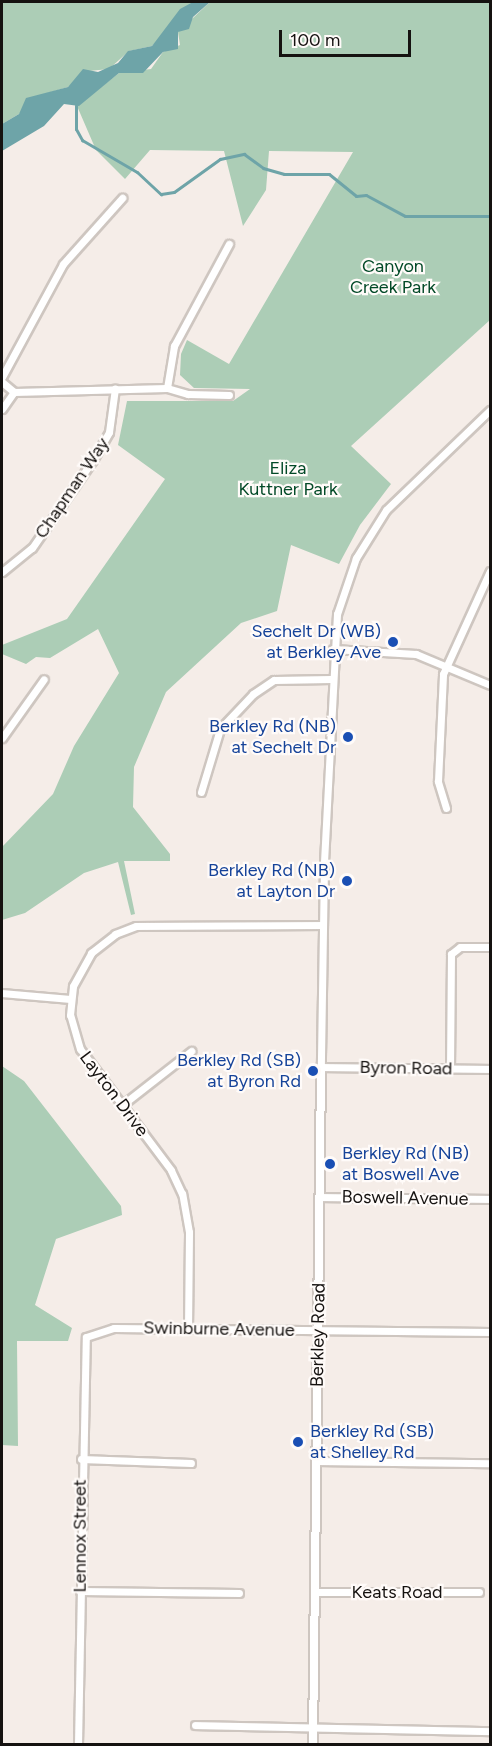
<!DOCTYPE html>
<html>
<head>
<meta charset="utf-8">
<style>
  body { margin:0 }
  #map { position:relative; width:492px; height:1746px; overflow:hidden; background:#f5ede8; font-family:Figtree,sans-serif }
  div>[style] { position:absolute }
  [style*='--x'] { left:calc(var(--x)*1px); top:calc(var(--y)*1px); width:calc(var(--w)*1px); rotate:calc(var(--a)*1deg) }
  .green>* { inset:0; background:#accdb6 }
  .water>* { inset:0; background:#6ea4a8 }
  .stream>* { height:3px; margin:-1.5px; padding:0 1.5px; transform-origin:1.5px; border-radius:1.5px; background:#6ea4a8 }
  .roads { filter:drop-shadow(2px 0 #cec6c0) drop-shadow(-2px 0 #cec6c0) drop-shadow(0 2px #cec6c0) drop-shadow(0 -2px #cec6c0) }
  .minor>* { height:7px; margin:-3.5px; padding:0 3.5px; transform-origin:3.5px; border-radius:3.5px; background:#fff }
  .tertiary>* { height:8px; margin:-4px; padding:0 4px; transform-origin:4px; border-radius:4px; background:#fff }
  .dots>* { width:16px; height:16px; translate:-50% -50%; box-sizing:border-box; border:3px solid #fffbf9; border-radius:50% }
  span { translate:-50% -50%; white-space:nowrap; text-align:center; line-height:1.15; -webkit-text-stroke:4.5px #fffbf9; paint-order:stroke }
  .park-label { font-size:18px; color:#024927 }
  .street-label { font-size:18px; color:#151210 }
  .transit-label { font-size:18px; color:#164399 }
  .right { translate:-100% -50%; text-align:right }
  .left { translate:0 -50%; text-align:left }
  .frame { position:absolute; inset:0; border:3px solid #151210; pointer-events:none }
  .scale { position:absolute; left:279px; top:30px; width:132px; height:27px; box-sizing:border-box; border:3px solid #151210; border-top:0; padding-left:8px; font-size:18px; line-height:21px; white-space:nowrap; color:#151210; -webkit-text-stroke:4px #fffbf9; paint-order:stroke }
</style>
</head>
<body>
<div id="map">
  <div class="green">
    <i style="clip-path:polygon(2px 2px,193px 2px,152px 46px,129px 51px,109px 69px,89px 71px,68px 87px,34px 97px,19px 114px,2px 124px)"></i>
    <i style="clip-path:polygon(210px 2px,490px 2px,490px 320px,351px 446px,391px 484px,360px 525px,339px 564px,291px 545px,277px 611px,241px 623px,166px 692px,134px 767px,133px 807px,170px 854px,170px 861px,124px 861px,135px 914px,131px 915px,118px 862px,84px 873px,25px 913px,2px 920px,2px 847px,53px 794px,74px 746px,119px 673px,98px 629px,50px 658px,36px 657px,26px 664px,2px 654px,2px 645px,67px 619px,165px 479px,118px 445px,127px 401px,233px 401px,250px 389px,194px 388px,180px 375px,181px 354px,187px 340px,229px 364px,353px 152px,269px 151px,266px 190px,243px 226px,224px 151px,150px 150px,125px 179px,96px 150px,77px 106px,119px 73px,151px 69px,163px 52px,180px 45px,178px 32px)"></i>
    <i style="clip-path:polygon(2px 1066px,24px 1081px,121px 1206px,122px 1215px,56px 1239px,35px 1305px,72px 1328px,68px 1341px,17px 1341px,18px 1446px,2px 1445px)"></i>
  </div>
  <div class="water">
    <i style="clip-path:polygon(193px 2px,210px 2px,193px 17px,189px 29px,178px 32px,178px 49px,163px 52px,143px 73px,119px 73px,79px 106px,64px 104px,44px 126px,2px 151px,2px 124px,19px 114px,26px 98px,68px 87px,83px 69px,98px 72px,118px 63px,128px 51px,152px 46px,180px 9px)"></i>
  </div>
  <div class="stream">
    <i style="--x:76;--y:105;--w:24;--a:90"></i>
    <i style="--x:76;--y:129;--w:13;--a:61"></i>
    <i style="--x:82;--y:140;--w:64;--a:30.2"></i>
    <i style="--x:137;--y:172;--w:33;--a:43"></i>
    <i style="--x:161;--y:194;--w:13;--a:-9"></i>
    <i style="--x:174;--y:192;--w:57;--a:-35.7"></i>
    <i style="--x:220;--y:159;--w:25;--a:-12"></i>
    <i style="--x:244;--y:154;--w:24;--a:36"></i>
    <i style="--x:263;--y:168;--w:22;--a:16"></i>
    <i style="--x:284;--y:174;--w:45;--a:0"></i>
    <i style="--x:329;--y:174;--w:35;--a:39"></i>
    <i style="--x:356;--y:196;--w:10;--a:-6"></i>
    <i style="--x:366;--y:195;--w:44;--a:28.3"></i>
    <i style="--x:405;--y:216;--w:85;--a:0"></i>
  </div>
  <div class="roads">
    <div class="minor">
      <i style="--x:2;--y:377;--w:128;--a:-61.6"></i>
      <i style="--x:63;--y:264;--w:89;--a:-48.2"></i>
      <i style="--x:2;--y:382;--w:16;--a:40"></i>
      <i style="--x:14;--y:392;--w:153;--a:-1.5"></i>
      <i style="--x:167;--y:388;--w:22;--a:16"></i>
      <i style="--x:188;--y:394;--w:41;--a:1.4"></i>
      <i style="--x:167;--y:388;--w:43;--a:-80.5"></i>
      <i style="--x:174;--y:346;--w:116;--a:-61.7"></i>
      <i style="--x:2;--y:409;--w:21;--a:-55"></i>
      <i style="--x:490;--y:410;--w:144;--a:136.1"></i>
      <i style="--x:386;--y:510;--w:57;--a:122"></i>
      <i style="--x:356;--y:558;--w:59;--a:108.7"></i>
      <i style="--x:337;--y:614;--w:252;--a:93"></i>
      <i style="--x:324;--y:866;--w:201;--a:90.9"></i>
      <i style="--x:321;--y:1067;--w:169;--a:0.7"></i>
      <i style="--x:2;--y:572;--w:38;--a:-39"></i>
      <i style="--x:32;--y:548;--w:107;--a:-55.3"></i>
      <i style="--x:93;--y:460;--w:32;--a:-60"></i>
      <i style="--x:109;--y:432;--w:44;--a:-82.2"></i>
      <i style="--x:333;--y:649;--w:83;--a:3.4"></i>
      <i style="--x:416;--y:654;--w:80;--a:22.7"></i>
      <i style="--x:2;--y:738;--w:72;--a:-54.6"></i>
      <i style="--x:201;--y:792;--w:66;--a:-73.2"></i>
      <i style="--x:220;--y:729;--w:48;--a:-46.7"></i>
      <i style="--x:253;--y:694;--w:25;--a:-34"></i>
      <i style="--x:274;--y:680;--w:57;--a:-1"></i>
      <i style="--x:446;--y:808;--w:28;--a:-107"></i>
      <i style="--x:438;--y:781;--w:107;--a:-87.3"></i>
      <i style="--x:443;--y:674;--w:113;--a:-65.5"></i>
      <i style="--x:2;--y:993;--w:68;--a:5"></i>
      <i style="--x:450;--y:1069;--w:115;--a:-89.5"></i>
      <i style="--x:451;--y:954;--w:11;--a:-38"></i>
      <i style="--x:460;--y:947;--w:30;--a:0"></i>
      <i style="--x:122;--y:1105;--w:88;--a:-38"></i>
      <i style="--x:320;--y:1197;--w:170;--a:0.7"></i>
      <i style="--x:188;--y:1329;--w:97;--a:-89.4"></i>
      <i style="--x:189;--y:1232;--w:39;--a:-100"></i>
      <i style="--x:182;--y:1194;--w:26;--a:-115"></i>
      <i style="--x:171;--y:1170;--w:151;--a:-126.9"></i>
      <i style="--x:80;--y:1049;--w:35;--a:-106"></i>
      <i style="--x:70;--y:1015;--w:29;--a:-84"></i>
      <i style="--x:73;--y:986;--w:38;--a:-61"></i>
      <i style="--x:91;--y:953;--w:31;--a:-38"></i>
      <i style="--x:115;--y:934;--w:22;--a:-21"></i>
      <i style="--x:136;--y:926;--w:187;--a:-0.3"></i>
      <i style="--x:81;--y:1459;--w:110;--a:2.1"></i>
      <i style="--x:316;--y:1461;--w:174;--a:0.7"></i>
      <i style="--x:80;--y:1591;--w:159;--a:0.7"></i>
      <i style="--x:315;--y:1592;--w:164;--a:0"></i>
      <i style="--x:195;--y:1725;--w:295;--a:1.2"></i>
      <i style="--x:78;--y:1744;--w:407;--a:-88.9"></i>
      <i style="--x:86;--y:1337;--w:29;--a:-18"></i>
      <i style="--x:114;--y:1328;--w:376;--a:0.6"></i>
    </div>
    <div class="tertiary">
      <i style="--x:313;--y:1744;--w:677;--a:-89.32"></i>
    </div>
  </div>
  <div class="dots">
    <i style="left:393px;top:642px;background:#1a4fb4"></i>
    <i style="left:348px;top:737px;background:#1a4fb4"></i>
    <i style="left:347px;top:881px;background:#1a4fb4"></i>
    <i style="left:313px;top:1071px;background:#1a4fb4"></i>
    <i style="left:330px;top:1164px;background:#1a4fb4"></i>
    <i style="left:298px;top:1442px;background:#1a4fb4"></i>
  </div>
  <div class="park-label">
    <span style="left:393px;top:277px">Canyon<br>Creek Park</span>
    <span style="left:288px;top:479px">Eliza<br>Kuttner Park</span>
  </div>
  <div class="street-label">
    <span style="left:72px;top:488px;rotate:-56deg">Chapman Way</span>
    <span style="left:406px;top:1068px;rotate:1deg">Byron Road</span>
    <span style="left:114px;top:1094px;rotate:53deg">Layton Drive</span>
    <span style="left:405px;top:1198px;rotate:1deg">Boswell Avenue</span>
    <span style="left:219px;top:1329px;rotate:1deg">Swinburne Avenue</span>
    <span style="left:318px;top:1335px;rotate:-89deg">Berkley Road</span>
    <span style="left:80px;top:1536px;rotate:-90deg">Lennox Street</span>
    <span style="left:397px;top:1592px">Keats Road</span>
  </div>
  <div class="transit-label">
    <span class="right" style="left:381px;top:642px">Sechelt Dr (WB)<br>at Berkley Ave</span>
    <span class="right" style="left:336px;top:737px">Berkley Rd (NB)<br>at Sechelt Dr</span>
    <span class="right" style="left:335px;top:881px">Berkley Rd (NB)<br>at Layton Dr</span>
    <span class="right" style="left:301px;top:1071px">Berkley Rd (SB)<br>at Byron Rd</span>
    <span class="left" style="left:342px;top:1164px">Berkley Rd (NB)<br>at Boswell Ave</span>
    <span class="left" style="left:310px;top:1442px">Berkley Rd (SB)<br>at Shelley Rd</span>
  </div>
  <div class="frame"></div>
  <div class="scale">100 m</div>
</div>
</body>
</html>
